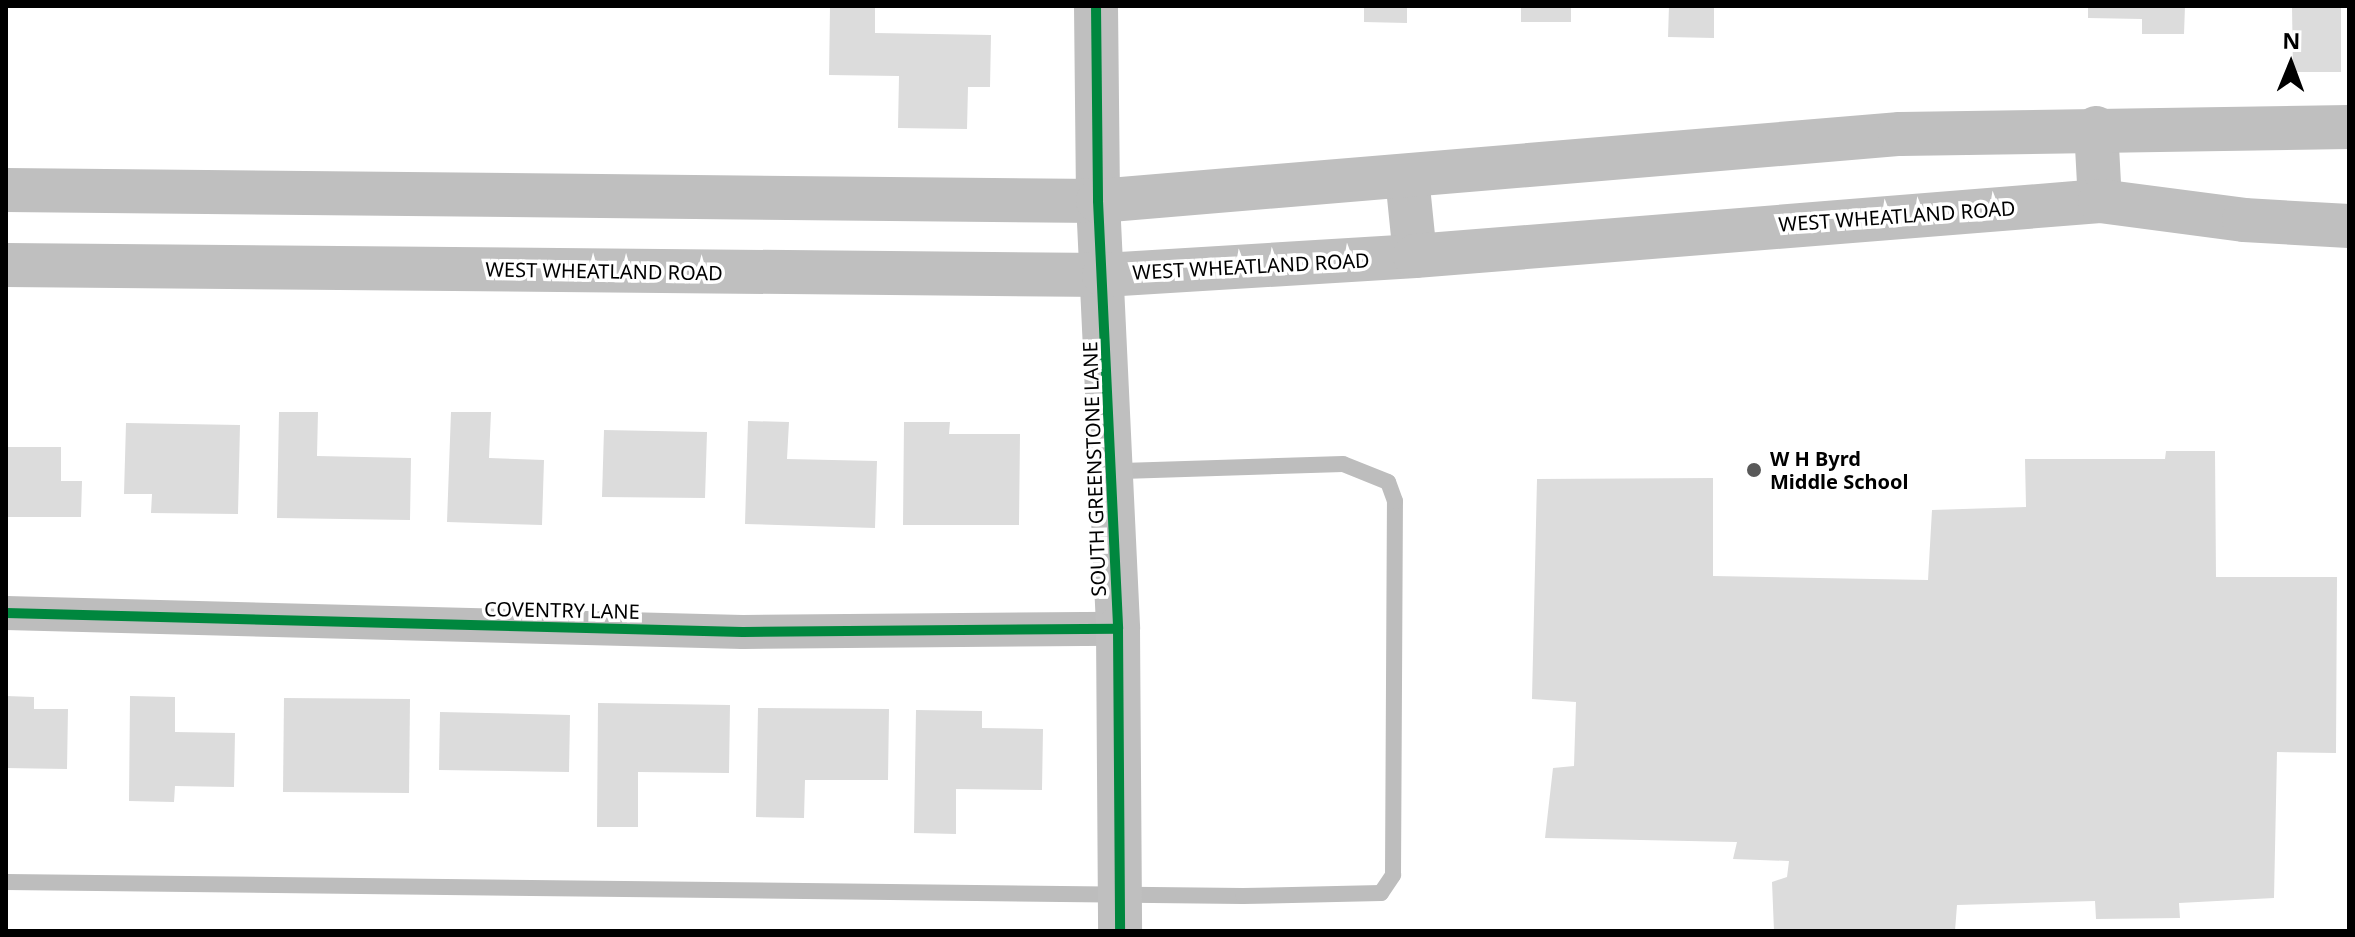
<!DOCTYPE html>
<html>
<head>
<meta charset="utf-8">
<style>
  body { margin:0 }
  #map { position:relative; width:2355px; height:937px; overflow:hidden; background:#fff; font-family:"Noto Sans",sans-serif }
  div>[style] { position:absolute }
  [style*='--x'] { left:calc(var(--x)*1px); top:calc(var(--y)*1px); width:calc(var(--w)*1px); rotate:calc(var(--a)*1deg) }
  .building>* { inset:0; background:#dcdcdc }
  .lane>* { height:16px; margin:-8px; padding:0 8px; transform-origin:8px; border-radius:8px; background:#bdbdbd }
  .street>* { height:34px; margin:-17px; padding:0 17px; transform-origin:17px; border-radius:17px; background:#bdbdbd }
  .secondary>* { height:44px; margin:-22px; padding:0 22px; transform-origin:22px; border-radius:22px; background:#bfbfbf }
  .cycleway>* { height:10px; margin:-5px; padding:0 5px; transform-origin:5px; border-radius:5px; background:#00873e }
  .dots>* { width:22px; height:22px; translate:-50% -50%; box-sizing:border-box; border:4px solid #fff; border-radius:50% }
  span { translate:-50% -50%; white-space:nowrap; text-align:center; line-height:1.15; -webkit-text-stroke:7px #fff; paint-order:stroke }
  .street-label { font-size:20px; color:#000 }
  .poi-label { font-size:20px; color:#000; font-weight:700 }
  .left { translate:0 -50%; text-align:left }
  .frame { position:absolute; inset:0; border:8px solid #000; pointer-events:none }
  .north { position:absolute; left:2251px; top:24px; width:80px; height:80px; -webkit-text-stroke:6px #fff; paint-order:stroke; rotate:1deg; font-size:22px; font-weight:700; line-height:32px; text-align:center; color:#000 }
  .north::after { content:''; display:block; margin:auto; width:28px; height:36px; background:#000; clip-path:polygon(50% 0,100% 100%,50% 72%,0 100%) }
</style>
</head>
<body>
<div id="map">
  <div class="building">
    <i style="clip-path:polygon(830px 6px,875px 6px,875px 33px,991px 35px,990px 87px,968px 87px,967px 129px,898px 128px,899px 76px,829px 75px)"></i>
    <i style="clip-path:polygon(1364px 6px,1407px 6px,1407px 23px,1364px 22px)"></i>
    <i style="clip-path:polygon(1521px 6px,1571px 6px,1571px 22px,1521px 22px)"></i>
    <i style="clip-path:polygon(1669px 6px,1714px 6px,1714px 38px,1668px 37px)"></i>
    <i style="clip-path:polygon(2088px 6px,2185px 6px,2184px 34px,2142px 34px,2142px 19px,2088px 18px)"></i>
    <i style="clip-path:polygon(2292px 6px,2341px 6px,2341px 72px,2293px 72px)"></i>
    <i style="clip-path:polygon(279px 412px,318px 412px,317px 456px,411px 458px,410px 520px,277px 518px)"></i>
    <i style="clip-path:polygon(451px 412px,491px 412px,489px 458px,544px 460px,542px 525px,447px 522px)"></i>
    <i style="clip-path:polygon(748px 421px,789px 422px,787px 459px,877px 461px,875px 528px,745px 524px)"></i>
    <i style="clip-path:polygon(904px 422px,950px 422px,949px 434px,1020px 434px,1019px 525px,903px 525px)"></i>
    <i style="clip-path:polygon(126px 423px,240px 425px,238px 514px,151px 513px,152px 494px,124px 494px)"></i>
    <i style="clip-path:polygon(604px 430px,707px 432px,705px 498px,602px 497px)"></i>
    <i style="clip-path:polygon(6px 447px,61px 447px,61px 481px,82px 481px,81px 517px,6px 517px)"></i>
    <i style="clip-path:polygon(2166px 451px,2215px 451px,2216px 577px,2337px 577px,2336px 753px,2277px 752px,2274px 898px,2179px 903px,2180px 918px,2096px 919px,2095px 901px,1957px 905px,1955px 931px,1774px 931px,1772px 882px,1787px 877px,1789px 861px,1733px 859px,1737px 842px,1545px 838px,1553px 768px,1574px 766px,1576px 702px,1532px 699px,1537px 479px,1713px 478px,1713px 576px,1928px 580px,1932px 510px,2026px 507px,2025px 459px,2165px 459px)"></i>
    <i style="clip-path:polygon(6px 696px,34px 697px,34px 709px,68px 709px,67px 769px,6px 768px)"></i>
    <i style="clip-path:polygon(130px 696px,175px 697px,175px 732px,235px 733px,234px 787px,175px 786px,174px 802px,129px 801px)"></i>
    <i style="clip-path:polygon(284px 698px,410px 699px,409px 793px,283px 792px)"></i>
    <i style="clip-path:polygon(598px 703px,730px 705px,729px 773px,638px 772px,638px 827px,597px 827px)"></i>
    <i style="clip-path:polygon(758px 708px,889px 709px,888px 780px,805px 780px,804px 818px,756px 817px)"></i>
    <i style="clip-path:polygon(916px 710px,982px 711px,982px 728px,1043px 729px,1042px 790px,956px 789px,956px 834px,914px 833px)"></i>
    <i style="clip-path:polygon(440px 712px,570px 715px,569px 772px,439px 770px)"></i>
  </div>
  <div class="lane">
    <i style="--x:6;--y:882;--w:1237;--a:0.65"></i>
    <i style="--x:1243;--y:896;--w:138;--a:-1.2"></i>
    <i style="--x:1381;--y:893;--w:22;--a:-56"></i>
    <i style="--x:1393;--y:875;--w:374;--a:-89.7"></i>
    <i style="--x:1395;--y:501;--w:20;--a:-110"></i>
    <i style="--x:1388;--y:482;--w:48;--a:-158.2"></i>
    <i style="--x:1343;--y:464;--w:229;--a:178.2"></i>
  </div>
  <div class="street">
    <i style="--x:6;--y:613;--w:737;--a:1.48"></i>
    <i style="--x:743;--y:632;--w:375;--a:-0.5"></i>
  </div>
  <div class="secondary">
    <i style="--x:1096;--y:6;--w:195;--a:89.4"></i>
    <i style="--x:1098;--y:201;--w:428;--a:87.3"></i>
    <i style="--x:1118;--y:629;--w:302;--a:89.6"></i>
    <i style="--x:2096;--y:128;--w:73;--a:86.9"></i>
    <i style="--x:1407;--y:177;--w:79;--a:84.2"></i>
    <i style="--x:6;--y:190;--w:1092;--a:0.58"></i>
    <i style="--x:1098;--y:201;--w:805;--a:-4.78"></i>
    <i style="--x:1900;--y:134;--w:449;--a:-0.9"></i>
    <i style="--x:6;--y:265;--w:1098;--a:0.52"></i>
    <i style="--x:1104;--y:275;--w:312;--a:-3.5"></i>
    <i style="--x:1415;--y:256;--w:687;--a:-4.59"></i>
    <i style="--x:2100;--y:201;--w:145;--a:7.5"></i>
    <i style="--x:2244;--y:220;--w:105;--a:3.3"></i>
  </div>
  <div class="cycleway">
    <i style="--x:1096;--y:6;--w:195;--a:89.4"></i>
    <i style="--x:1098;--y:201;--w:428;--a:87.3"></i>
    <i style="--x:1118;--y:629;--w:302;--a:89.6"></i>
    <i style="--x:6;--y:613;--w:737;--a:1.48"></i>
    <i style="--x:743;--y:632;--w:375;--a:-0.5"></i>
  </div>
  <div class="dots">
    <i style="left:1754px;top:470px;background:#595959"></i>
  </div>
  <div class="street-label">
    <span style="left:1897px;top:216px;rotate:-4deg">WEST WHEATLAND ROAD</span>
    <span style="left:1251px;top:266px;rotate:-3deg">WEST WHEATLAND ROAD</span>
    <span style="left:604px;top:271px;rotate:1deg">WEST WHEATLAND ROAD</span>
    <span style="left:1094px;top:469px;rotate:-92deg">SOUTH GREENSTONE LANE</span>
    <span style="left:562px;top:610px;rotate:1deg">COVENTRY LANE</span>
  </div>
  <div class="poi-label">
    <span class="left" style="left:1770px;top:470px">W H Byrd<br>Middle School</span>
  </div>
  <div class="frame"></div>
  <div class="north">N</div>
</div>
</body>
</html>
